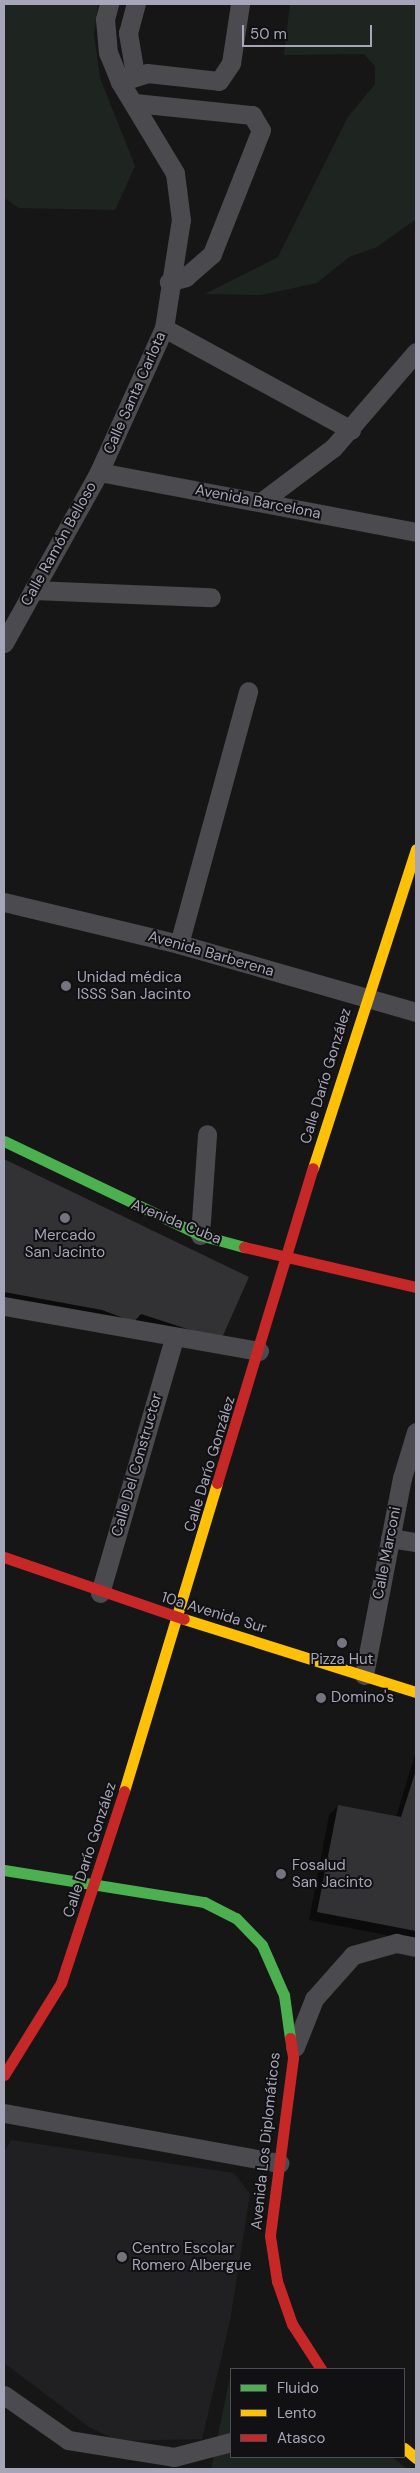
<!DOCTYPE html>
<html>
<head>
<meta charset="utf-8">
<style>
  body { margin:0 }
  #map { position:relative; width:420px; height:2473px; overflow:hidden; background:#161616; font-family:"DM Sans",sans-serif }
  div>[style] { position:absolute }
  [style*='--x'] { left:calc(var(--x)*1px); top:calc(var(--y)*1px); width:calc(var(--w)*1px); rotate:calc(var(--a)*1deg) }
  .built>* { inset:0; background:#202022 }
  .green>* { inset:0; background:#1e2520 }
  .shadow>* { inset:0; background:#0007 }
  .building>* { inset:0; background:#323234 }
  .street>* { height:19px; margin:-9.5px; padding:0 9.5px; transform-origin:9.5px; border-radius:9.5px; background:#4a4a4f }
  .fast>* { height:11px; margin:-5.5px; padding:0 5.5px; transform-origin:5.5px; border-radius:5.5px; background:#4caf50 }
  .slow>* { height:11px; margin:-5.5px; padding:0 5.5px; transform-origin:5.5px; border-radius:5.5px; background:#ffc107 }
  .jam>* { height:11px; margin:-5.5px; padding:0 5.5px; transform-origin:5.5px; border-radius:5.5px; background:#c62828 }
  .dots>* { width:14px; height:14px; translate:-50% -50%; box-sizing:border-box; border:2px solid #111012; border-radius:50% }
  span { translate:-50% -50%; white-space:nowrap; text-align:center; line-height:1.15; -webkit-text-stroke:4px #111012; paint-order:stroke }
  .street-label { font-size:15px; color:#a6a6b8 }
  .poi-label { font-size:15px; color:#a6a6b8 }
  .left { translate:0 -50%; text-align:left }
  .frame { position:absolute; inset:0; border:5px solid #a6a6b8; pointer-events:none }
  .legend { position:absolute; left:230px; top:2368px; width:175px; height:90px; box-sizing:border-box; background:#111012; border:1px solid #4d4c54; margin:0; padding:6px 9px; list-style:none; font-size:15px; color:#a6a6b8 }
  .legend li { display:flex; align-items:center; gap:10px; height:25px }
  .legend b { width:25px; border:1px solid #4d4c54 }
  .scale { position:absolute; left:242px; top:25px; width:130px; height:22px; box-sizing:border-box; border:2px solid #a6a6b8; border-top:0; padding-left:6px; font-size:15px; line-height:18px; white-space:nowrap; color:#a6a6b8; -webkit-text-stroke:4px #111012; paint-order:stroke }
</style>
</head>
<body>
<div id="map">
  <div class="built">
    <i style="clip-path:polygon(11px 2140px,234px 2173px,250px 2194px,230px 2321px,202px 2439px,118px 2441px,89px 2427px,4px 2363px,4px 2153px)"></i>
  </div>
  <div class="green">
    <i style="clip-path:polygon(4px 4px,98px 4px,94px 34px,100px 78px,135px 166px,115px 210px,19px 208px,4px 198px)"></i>
    <i style="clip-path:polygon(290px 4px,416px 4px,416px 219px,377px 247px,349px 257px,317px 283px,261px 295px,205px 294px,278px 257px,348px 117px,375px 84px,375px 66px,364px 54px,284px 55px)"></i>
    <i style="clip-path:polygon(231px 2372px,231px 2457px,392px 2457px,407px 2469px,211px 2469px)"></i>
  </div>
  <div class="shadow">
    <i style="clip-path:polygon(4px 1161px,247px 1278px,220px 1339px,4px 1305px)"></i>
    <i style="clip-path:polygon(416px 1751px,416px 1941px,309px 1920px,329px 1815px,338px 1806px,396px 1817px)"></i>
  </div>
  <div class="building">
    <i style="clip-path:polygon(4px 1159px,249px 1277px,221px 1340px,141px 1314px,134px 1322px,102px 1310px,4px 1292px)"></i>
    <i style="clip-path:polygon(416px 1770px,416px 1931px,317px 1912px,338px 1805px,401px 1817px)"></i>
  </div>
  <div class="street">
    <i style="--x:135;--y:74;--w:42;--a:-99.7"></i>
    <i style="--x:128;--y:33;--w:30;--a:-75"></i>
    <i style="--x:120;--y:82;--w:28;--a:-18"></i>
    <i style="--x:147;--y:73;--w:72;--a:6.3"></i>
    <i style="--x:219;--y:81;--w:22;--a:-56"></i>
    <i style="--x:231;--y:63;--w:60;--a:-81.3"></i>
    <i style="--x:135;--y:103;--w:118;--a:5.9"></i>
    <i style="--x:252;--y:115;--w:17;--a:59"></i>
    <i style="--x:261;--y:130;--w:133;--a:111.6"></i>
    <i style="--x:212;--y:254;--w:35;--a:139"></i>
    <i style="--x:186;--y:277;--w:18;--a:164"></i>
    <i style="--x:164;--y:328;--w:213;--a:28.6"></i>
    <i style="--x:99;--y:472;--w:323;--a:10.7"></i>
    <i style="--x:261;--y:502;--w:90;--a:-36.9"></i>
    <i style="--x:333;--y:448;--w:127;--a:-49.2"></i>
    <i style="--x:33;--y:590;--w:178;--a:2.3"></i>
    <i style="--x:4;--y:643;--w:196;--a:-60.9"></i>
    <i style="--x:99;--y:472;--w:158;--a:-65.7"></i>
    <i style="--x:164;--y:328;--w:109;--a:-81.1"></i>
    <i style="--x:181;--y:220;--w:47;--a:-97.3"></i>
    <i style="--x:175;--y:173;--w:106;--a:-121.1"></i>
    <i style="--x:120;--y:82;--w:31;--a:-112"></i>
    <i style="--x:108;--y:53;--w:34;--a:-95"></i>
    <i style="--x:105;--y:19;--w:16;--a:-75"></i>
    <i style="--x:4;--y:902;--w:180;--a:13.5"></i>
    <i style="--x:179;--y:944;--w:247;--a:16"></i>
    <i style="--x:179;--y:944;--w:262;--a:-74.7"></i>
    <i style="--x:200;--y:1235;--w:101;--a:-86"></i>
    <i style="--x:4;--y:1306;--w:259;--a:10"></i>
    <i style="--x:390;--y:1538;--w:26;--a:9"></i>
    <i style="--x:100;--y:1593;--w:266;--a:-73.8"></i>
    <i style="--x:364;--y:1675;--w:201;--a:-79.1"></i>
    <i style="--x:402;--y:1478;--w:48;--a:-73.1"></i>
    <i style="--x:295;--y:2047;--w:52;--a:-68.4"></i>
    <i style="--x:314;--y:1999;--w:59;--a:-48.4"></i>
    <i style="--x:353;--y:1955;--w:45;--a:-15.6"></i>
    <i style="--x:396;--y:1943;--w:20;--a:11"></i>
    <i style="--x:4;--y:2113;--w:280;--a:10.3"></i>
    <i style="--x:4;--y:2395;--w:78;--a:35.1"></i>
    <i style="--x:68;--y:2440;--w:107;--a:9.1"></i>
    <i style="--x:174;--y:2457;--w:59;--a:-14.7"></i>
  </div>
  <div class="fast">
    <i style="--x:4;--y:1141;--w:217;--a:25.6"></i>
    <i style="--x:200;--y:1235;--w:46;--a:15.3"></i>
    <i style="--x:4;--y:1870;--w:203;--a:9.1"></i>
    <i style="--x:204;--y:1902;--w:36;--a:27"></i>
    <i style="--x:236;--y:1918;--w:37;--a:46"></i>
    <i style="--x:262;--y:1945;--w:55;--a:66.3"></i>
    <i style="--x:284;--y:1995;--w:43;--a:82.1"></i>
  </div>
  <div class="slow">
    <i style="--x:313;--y:1168;--w:335;--a:-72.1"></i>
    <i style="--x:184;--y:1619;--w:243;--a:17.5"></i>
    <i style="--x:124;--y:1791;--w:322;--a:-73.2"></i>
    <i style="--x:404;--y:2448;--w:16;--a:40"></i>
  </div>
  <div class="jam">
    <i style="--x:244;--y:1247;--w:177;--a:13.1"></i>
    <i style="--x:217;--y:1483;--w:329;--a:-73.1"></i>
    <i style="--x:4;--y:1557;--w:190;--a:19"></i>
    <i style="--x:290;--y:2038;--w:20;--a:81"></i>
    <i style="--x:293;--y:2058;--w:179;--a:97.4"></i>
    <i style="--x:270;--y:2236;--w:46;--a:81.2"></i>
    <i style="--x:277;--y:2281;--w:46;--a:70.8"></i>
    <i style="--x:292;--y:2324;--w:54;--a:57.2"></i>
    <i style="--x:4;--y:2075;--w:108;--a:-58.2"></i>
    <i style="--x:61;--y:1983;--w:202;--a:-71.8"></i>
  </div>
  <div class="dots">
    <i style="left:66px;top:986px;background:#74747f"></i>
    <i style="left:65px;top:1218px;background:#74747f"></i>
    <i style="left:342px;top:1643px;background:#74747f"></i>
    <i style="left:321px;top:1698px;background:#74747f"></i>
    <i style="left:281px;top:1874px;background:#74747f"></i>
    <i style="left:122px;top:2257px;background:#74747f"></i>
  </div>
  <div class="street-label">
    <span style="left:135px;top:393px;rotate:-66deg">Calle Santa Carlota</span>
    <span style="left:258px;top:502px;rotate:11deg">Avenida Barcelona</span>
    <span style="left:59px;top:544px;rotate:-61deg">Calle Ramón Belloso</span>
    <span style="left:211px;top:954px;rotate:16deg">Avenida Barberena</span>
    <span style="left:326px;top:1076px;rotate:-73deg">Calle Darío González</span>
    <span style="left:176px;top:1222px;rotate:22deg">Avenida Cuba</span>
    <span style="left:210px;top:1464px;rotate:-73deg">Calle Darío González</span>
    <span style="left:137px;top:1465px;rotate:-74deg">Calle Del Constructor</span>
    <span style="left:387px;top:1553px;rotate:-79deg">Calle Marconi</span>
    <span style="left:214px;top:1613px;rotate:17deg">10a Avenida Sur</span>
    <span style="left:90px;top:1850px;rotate:-72deg">Calle Darío González</span>
    <span style="left:266px;top:2141px;rotate:-84deg">Avenida Los Diplomáticos</span>
  </div>
  <div class="poi-label">
    <span class="left" style="left:77px;top:986px">Unidad médica<br>ISSS San Jacinto</span>
    <span style="left:65px;top:1244px">Mercado<br>San Jacinto</span>
    <span style="left:342px;top:1660px">Pizza Hut</span>
    <span class="left" style="left:331px;top:1698px">Domino's</span>
    <span class="left" style="left:292px;top:1874px">Fosalud<br>San Jacinto</span>
    <span class="left" style="left:132px;top:2257px">Centro Escolar<br>Romero Albergue</span>
  </div>
  <div class="frame"></div>
  <ul class="legend">
  <li><b style="height:6px;background:#4caf50"></b>Fluido</li>
  <li><b style="height:6px;background:#ffc107"></b>Lento</li>
  <li><b style="height:6px;background:#c62828"></b>Atasco</li>
  </ul>
  <div class="scale">50 m</div>
</div>
</body>
</html>
